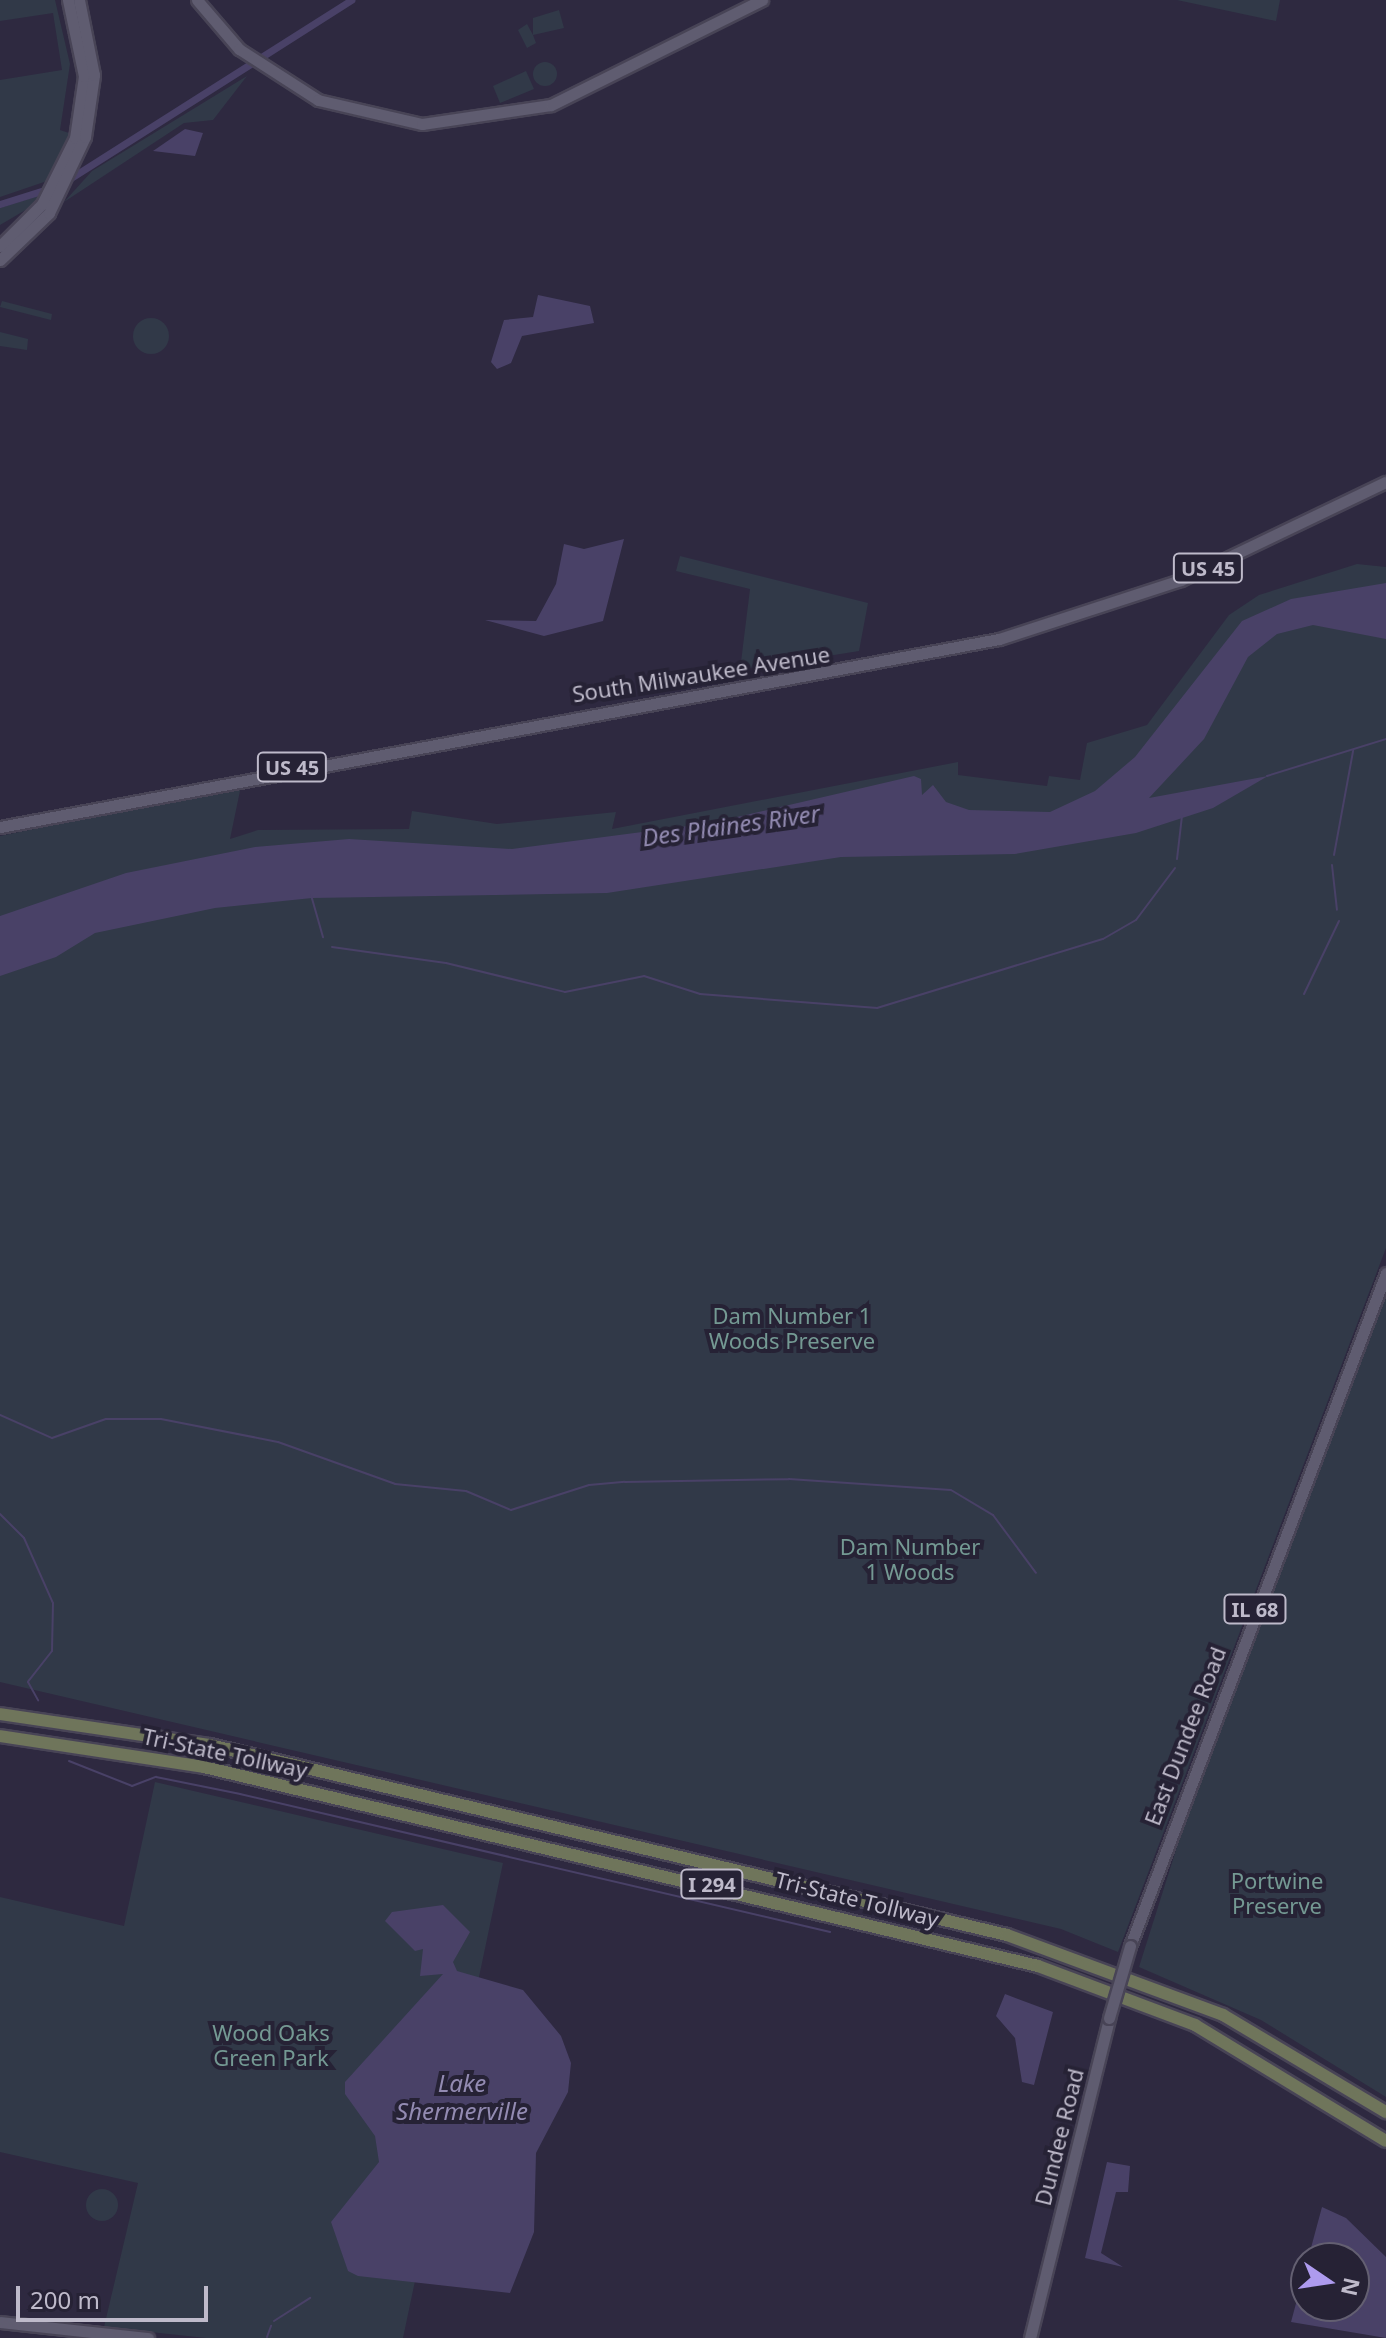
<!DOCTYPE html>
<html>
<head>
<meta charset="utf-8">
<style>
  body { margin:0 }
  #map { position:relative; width:1386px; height:2338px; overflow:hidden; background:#2e2940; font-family:"Noto Sans",sans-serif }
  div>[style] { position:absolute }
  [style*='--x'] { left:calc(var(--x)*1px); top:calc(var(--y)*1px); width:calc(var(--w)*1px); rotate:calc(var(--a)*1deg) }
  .green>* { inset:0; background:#313948 }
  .round { border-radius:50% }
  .water>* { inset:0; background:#494167 }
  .stream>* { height:2px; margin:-1px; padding:0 1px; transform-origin:1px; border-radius:1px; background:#494167 }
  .canal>* { height:7px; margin:-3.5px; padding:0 3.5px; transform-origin:3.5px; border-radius:3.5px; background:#494167 }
  .roads { filter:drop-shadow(2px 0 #484456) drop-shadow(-2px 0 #484456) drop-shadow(0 2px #484456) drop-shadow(0 -2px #484456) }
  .major>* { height:11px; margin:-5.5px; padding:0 5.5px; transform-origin:5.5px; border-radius:5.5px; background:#5f5c70 }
  .highway>* { height:12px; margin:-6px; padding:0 6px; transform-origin:6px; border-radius:6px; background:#6f755b }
  .bridges { filter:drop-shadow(2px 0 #484456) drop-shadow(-2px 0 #484456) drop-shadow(0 2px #484456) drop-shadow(0 -2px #484456) }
  .major-bridge>* { height:11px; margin:-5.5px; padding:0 5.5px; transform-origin:5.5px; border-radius:5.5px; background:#5f5c70 }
  span { translate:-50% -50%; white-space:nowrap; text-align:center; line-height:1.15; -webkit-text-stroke:8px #262235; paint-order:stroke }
  .shield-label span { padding:2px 6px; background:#262235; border:2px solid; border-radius:6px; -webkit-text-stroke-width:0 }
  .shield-label { font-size:20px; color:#bebaca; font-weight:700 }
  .street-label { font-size:22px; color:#bebaca }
  .park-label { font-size:22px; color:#749993 }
  .water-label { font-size:24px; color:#938bb2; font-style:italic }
  .north { position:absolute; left:1290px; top:2242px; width:80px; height:80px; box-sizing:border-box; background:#262235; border:2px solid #635f71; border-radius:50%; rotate:103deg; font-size:22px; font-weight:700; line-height:32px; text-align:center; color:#bebaca }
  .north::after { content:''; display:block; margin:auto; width:28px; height:36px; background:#ae9bef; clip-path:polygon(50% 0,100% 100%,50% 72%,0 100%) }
  .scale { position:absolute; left:16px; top:2286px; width:192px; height:36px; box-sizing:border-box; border:4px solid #bebaca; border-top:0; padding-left:10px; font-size:24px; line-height:28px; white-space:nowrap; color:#bebaca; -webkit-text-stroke:6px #262235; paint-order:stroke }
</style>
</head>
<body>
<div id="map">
  <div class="green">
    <i style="clip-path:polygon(0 0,55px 0,70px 64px,60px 130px,69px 133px,60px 163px,50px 180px,0 197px,0 80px,62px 70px,53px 13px,0 21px)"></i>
    <i style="clip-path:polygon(1177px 0,1280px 0,1276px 21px)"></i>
    <i style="clip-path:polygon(559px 10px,564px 28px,533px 35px,536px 43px,527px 48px,518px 30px,527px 24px,533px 35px,533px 18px)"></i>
    <i class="round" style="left:533px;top:62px;width:24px;height:24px"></i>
    <i style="clip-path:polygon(526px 71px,534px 89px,500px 103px,493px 86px)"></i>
    <i style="clip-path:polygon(247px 76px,213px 120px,184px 123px,64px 202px,92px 171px)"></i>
    <i style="clip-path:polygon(41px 195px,34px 205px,0 225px,0 208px)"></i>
    <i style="clip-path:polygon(2px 301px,52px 314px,51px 320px,0 307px)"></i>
    <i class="round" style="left:133px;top:318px;width:36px;height:36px"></i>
    <i style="clip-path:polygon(0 332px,28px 339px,27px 350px,0 346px)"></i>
    <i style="clip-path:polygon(680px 556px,868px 603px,859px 651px,740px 670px,750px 589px,676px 571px)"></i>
    <i style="clip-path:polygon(1357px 564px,1386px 567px,1386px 1248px,1118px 1952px,1061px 1929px,0 1682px,0 836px,241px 786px,230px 839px,258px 830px,409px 829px,412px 811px,497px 824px,616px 812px,612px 829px,958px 762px,958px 775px,1047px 786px,1049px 776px,1080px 780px,1087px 743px,1147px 725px,1229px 615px,1259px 595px)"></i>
    <i style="clip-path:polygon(1386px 1294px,1386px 2097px,1261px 2020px,1139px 1967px,1188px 1812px)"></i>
    <i style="clip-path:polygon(155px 1782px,503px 1863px,403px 2338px,206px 2338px,104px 2327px,138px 2183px,0 2152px,0 1897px,124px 1926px)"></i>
    <i class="round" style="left:86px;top:2189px;width:32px;height:32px"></i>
  </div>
  <div class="water">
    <i style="clip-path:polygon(185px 129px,203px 133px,195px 156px,153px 151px)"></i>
    <i style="clip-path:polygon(538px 295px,590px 306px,594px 323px,522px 336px,511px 363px,497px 369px,491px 362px,504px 320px,533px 317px)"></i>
    <i style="clip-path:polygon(624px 539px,603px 621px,544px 636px,485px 620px,536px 621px,556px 584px,564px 544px,584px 549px)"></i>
    <i style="clip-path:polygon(1386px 583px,1386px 639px,1313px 625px,1277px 634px,1248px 657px,1204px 739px,1149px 798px,1268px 776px,1213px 808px,1136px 833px,1015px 854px,841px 857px,607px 893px,312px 898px,215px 908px,95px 933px,56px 957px,0 976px,0 916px,126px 873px,255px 847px,349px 839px,512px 849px,711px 823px,914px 776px,921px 779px,922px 795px,933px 785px,946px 802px,969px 810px,1050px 812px,1095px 791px,1135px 757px,1242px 621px,1291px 599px)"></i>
    <i style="clip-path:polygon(443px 1905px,470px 1932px,453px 1962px,457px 1971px,523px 1990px,561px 2036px,571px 2063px,568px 2092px,536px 2153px,534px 2232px,510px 2293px,358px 2276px,348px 2271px,331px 2222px,379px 2162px,375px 2136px,345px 2094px,345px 2082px,443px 1974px,420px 1976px,423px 1949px,415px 1951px,385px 1921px,392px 1912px)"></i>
    <i style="clip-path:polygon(1005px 1994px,1053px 2012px,1034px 2085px,1022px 2082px,1015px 2038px,996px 2016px)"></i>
    <i style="clip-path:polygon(1107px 2162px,1130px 2166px,1128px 2192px,1116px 2192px,1101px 2253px,1123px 2267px,1085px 2258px)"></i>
    <i style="clip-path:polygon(evenodd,1322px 2207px,1346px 2218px,1386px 2257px,1386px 2338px,1291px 2322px,1322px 2207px,1306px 2258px,1354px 2258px,1354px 2306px,1306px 2306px,1306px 2258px)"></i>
  </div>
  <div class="stream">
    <i style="--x:1267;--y:776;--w:125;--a:-17.3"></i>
    <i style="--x:1334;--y:855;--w:106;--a:-79.6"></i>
    <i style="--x:1177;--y:859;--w:43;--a:-83.4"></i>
    <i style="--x:1332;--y:865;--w:45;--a:83.7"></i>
    <i style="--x:311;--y:895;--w:44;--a:74.1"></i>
    <i style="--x:332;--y:947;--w:115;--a:8"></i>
    <i style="--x:446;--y:963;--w:122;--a:13.7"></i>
    <i style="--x:565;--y:992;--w:81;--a:-11.4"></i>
    <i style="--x:644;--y:976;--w:59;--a:17.8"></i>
    <i style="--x:700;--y:994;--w:178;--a:4.5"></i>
    <i style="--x:877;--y:1008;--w:236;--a:-17"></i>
    <i style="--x:1103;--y:939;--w:38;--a:-30"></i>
    <i style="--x:1136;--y:920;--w:65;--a:-53.1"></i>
    <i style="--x:1304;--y:994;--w:81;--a:-64.4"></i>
    <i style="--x:0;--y:1415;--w:57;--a:23.9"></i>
    <i style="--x:52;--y:1438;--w:57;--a:-19.4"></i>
    <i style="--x:106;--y:1419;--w:55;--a:0"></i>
    <i style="--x:161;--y:1419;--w:119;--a:11.1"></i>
    <i style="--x:278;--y:1442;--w:124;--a:19.7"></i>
    <i style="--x:395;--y:1484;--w:71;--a:5.6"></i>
    <i style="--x:466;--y:1491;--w:49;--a:22.9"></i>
    <i style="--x:511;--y:1510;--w:82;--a:-17.8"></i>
    <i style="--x:589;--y:1485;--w:36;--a:-5"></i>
    <i style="--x:625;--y:1482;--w:164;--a:-1"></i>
    <i style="--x:789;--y:1479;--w:162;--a:3.9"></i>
    <i style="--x:951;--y:1490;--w:49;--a:30.8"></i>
    <i style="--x:993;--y:1515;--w:72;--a:53.4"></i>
    <i style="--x:0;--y:1514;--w:34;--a:45"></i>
    <i style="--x:24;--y:1538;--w:71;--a:66"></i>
    <i style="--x:53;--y:1603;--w:48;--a:91.2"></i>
    <i style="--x:52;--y:1651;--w:39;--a:128"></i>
    <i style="--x:28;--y:1682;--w:21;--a:61"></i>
    <i style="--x:69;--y:1761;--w:68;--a:21.6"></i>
    <i style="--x:132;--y:1786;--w:26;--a:-21"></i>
    <i style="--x:156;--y:1777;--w:86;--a:11.4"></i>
    <i style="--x:240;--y:1794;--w:606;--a:13.16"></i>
    <i style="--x:274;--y:2321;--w:43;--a:-32.6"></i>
    <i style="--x:267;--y:2337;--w:12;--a:-70"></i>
  </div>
  <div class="canal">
    <i style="--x:66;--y:181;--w:338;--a:-32.4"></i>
    <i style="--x:0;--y:204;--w:53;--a:-17.4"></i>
  </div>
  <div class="roads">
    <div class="major">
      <i style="--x:197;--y:0;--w:65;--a:49.4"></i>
      <i style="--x:239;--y:49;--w:94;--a:32.8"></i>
      <i style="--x:318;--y:100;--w:107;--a:13"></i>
      <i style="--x:422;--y:124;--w:130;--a:-8.4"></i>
      <i style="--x:551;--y:105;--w:236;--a:-26.5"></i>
      <i style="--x:0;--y:246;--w:59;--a:-45"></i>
      <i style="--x:42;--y:204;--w:74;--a:-63.4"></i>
      <i style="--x:75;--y:138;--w:63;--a:-81.7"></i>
      <i style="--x:84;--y:76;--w:78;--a:-101.9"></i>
      <i style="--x:0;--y:260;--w:68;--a:-43.8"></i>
      <i style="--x:49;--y:213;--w:84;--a:-64.7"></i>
      <i style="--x:85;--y:137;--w:63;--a:-81.7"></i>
      <i style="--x:94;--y:75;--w:76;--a:-101.3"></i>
      <i style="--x:0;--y:827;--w:1017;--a:-10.66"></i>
      <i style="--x:999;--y:639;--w:191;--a:-18"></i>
      <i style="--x:1181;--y:580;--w:227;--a:-25.6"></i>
      <i style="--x:1130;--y:1946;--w:720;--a:-69.17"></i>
      <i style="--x:0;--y:2322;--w:149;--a:6.2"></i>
      <i style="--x:1030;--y:2338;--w:330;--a:-76.1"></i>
    </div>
    <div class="highway">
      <i style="--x:0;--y:1714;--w:212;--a:8.4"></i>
      <i style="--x:210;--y:1745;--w:819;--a:13.41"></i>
      <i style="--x:1007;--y:1935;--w:230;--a:20.3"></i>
      <i style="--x:1223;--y:2015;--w:190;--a:30.8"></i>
      <i style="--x:0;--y:1736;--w:206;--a:8.6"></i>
      <i style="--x:204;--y:1767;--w:857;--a:13.42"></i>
      <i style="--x:1038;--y:1966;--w:168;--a:20.6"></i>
      <i style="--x:1195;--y:2025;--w:223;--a:31.3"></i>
    </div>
  </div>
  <div class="bridges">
    <div class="major-bridge">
      <i style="--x:1109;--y:2018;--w:75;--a:-73.7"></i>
    </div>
  </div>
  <div class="shield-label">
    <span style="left:1208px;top:568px">US 45</span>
    <span style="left:292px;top:767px">US 45</span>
    <span style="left:1255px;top:1609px">IL 68</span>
    <span style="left:712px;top:1884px">I 294</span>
  </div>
  <div class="street-label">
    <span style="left:701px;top:674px;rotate:-9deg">South Milwaukee Avenue</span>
    <span style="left:1185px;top:1736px;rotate:-69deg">East Dundee Road</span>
    <span style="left:225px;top:1753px;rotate:12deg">Tri-State Tollway</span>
    <span style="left:857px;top:1899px;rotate:14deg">Tri-State Tollway</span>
    <span style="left:1059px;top:2137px;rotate:-76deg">Dundee Road</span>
  </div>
  <div class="park-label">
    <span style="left:792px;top:1328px">Dam Number 1<br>Woods Preserve</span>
    <span style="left:910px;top:1559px">Dam Number<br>1 Woods</span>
    <span style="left:1277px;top:1893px">Portwine<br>Preserve</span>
    <span style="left:271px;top:2045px">Wood Oaks<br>Green Park</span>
  </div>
  <div class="water-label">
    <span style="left:731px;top:825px;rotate:-8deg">Des Plaines River</span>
    <span style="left:462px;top:2097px">Lake<br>Shermerville</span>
  </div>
  <div class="north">N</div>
  <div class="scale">200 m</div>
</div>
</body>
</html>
